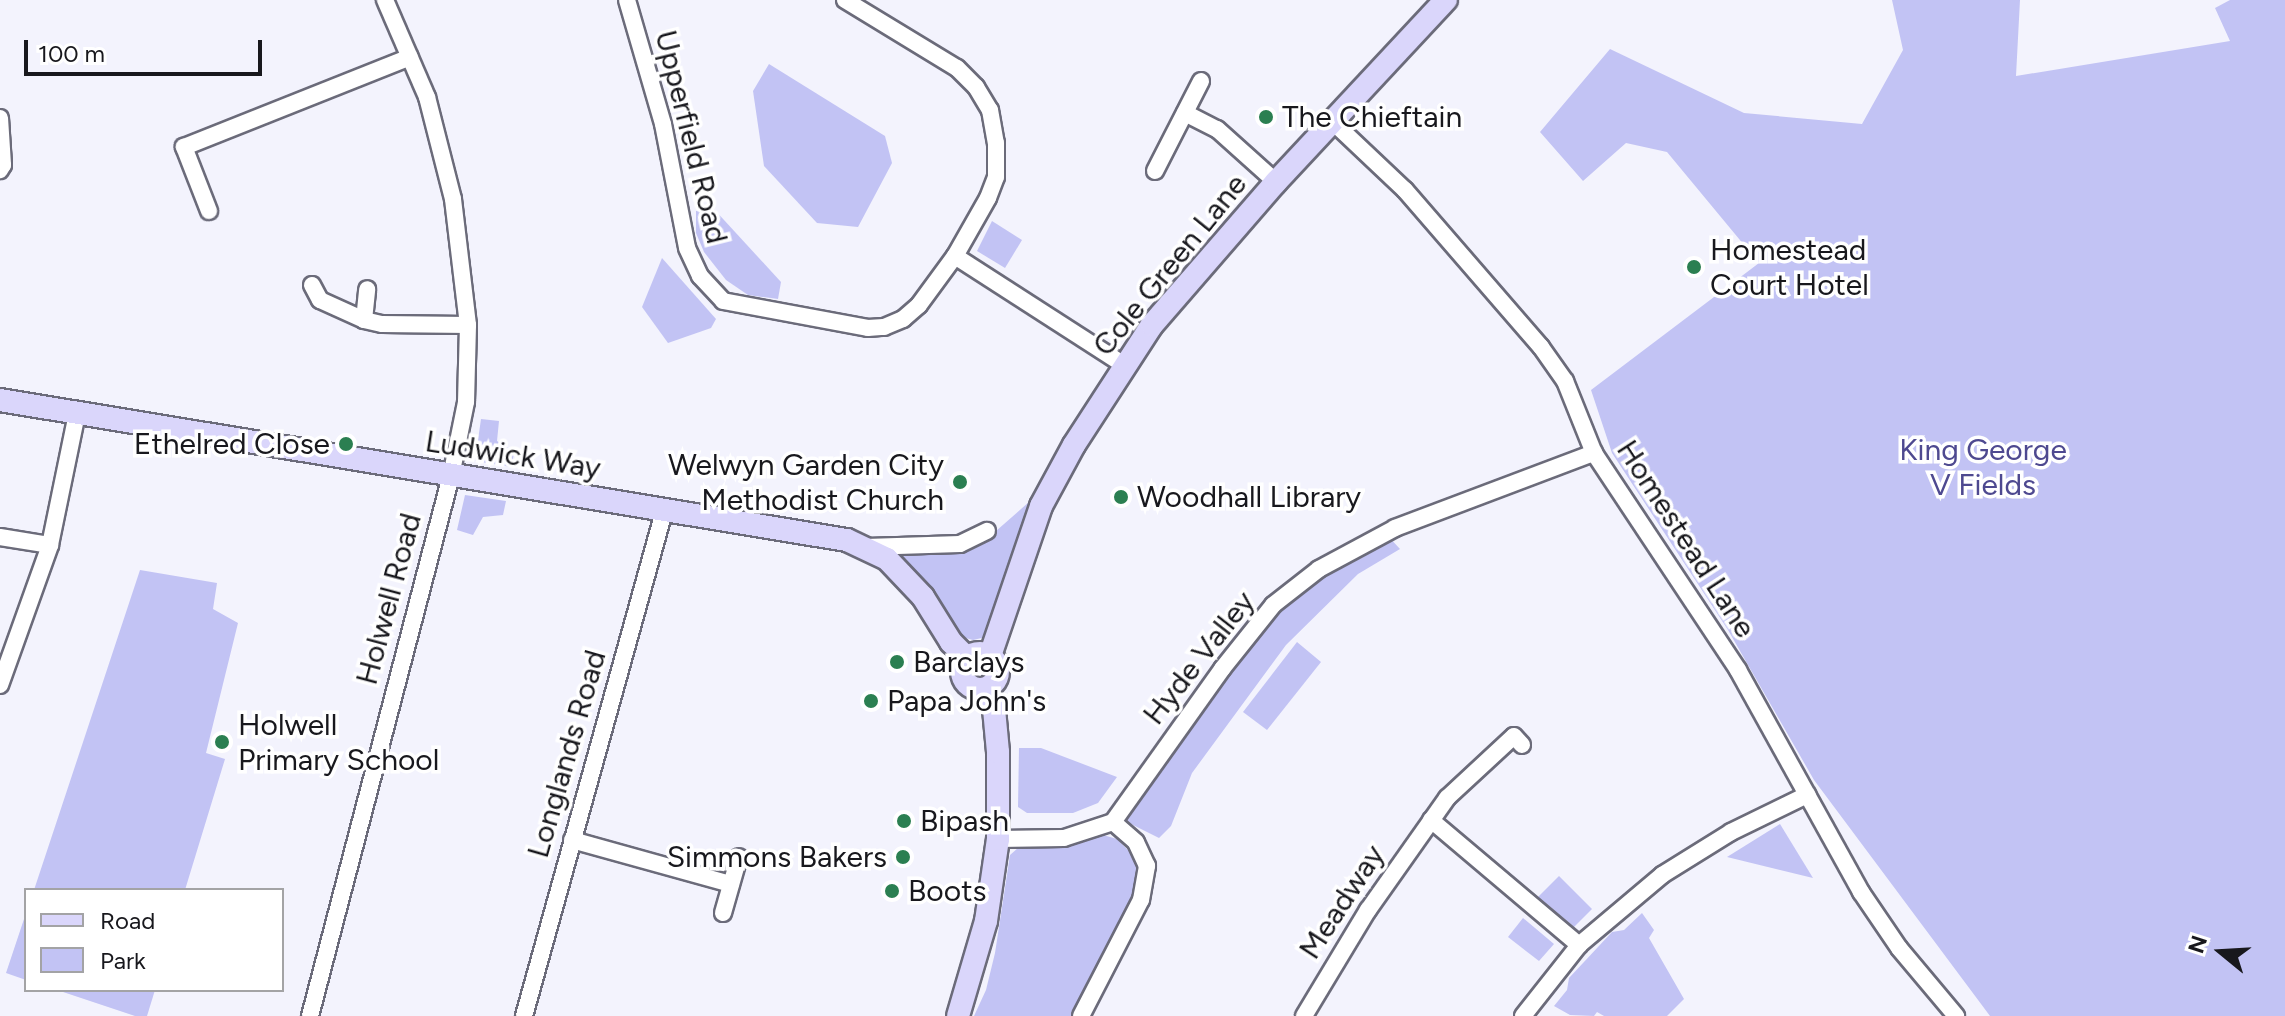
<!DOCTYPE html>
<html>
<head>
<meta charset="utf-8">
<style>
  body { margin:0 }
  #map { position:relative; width:2285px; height:1016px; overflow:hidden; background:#f3f3fd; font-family:Figtree,sans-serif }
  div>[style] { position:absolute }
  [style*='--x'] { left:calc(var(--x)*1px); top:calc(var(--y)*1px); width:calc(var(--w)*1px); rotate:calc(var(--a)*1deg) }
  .green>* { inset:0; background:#c2c3f4 }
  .roads { filter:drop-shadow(2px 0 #6b6b7a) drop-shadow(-2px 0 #6b6b7a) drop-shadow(0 2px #6b6b7a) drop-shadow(0 -2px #6b6b7a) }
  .street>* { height:16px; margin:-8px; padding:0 8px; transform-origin:8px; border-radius:8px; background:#fff }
  .secondary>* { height:22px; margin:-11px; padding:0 11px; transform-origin:11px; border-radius:11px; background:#dad6fb }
  .secondary>.ring { margin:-11px; padding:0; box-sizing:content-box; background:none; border:22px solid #dad6fb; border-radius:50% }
  .dots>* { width:22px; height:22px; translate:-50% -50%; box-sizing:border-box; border:4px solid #fff; border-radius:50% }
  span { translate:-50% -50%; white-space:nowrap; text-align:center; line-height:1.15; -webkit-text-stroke:7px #fff; paint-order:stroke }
  .poi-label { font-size:30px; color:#18181d }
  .left { translate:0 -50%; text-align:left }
  .right { translate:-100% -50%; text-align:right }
  .street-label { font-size:30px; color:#18181d }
  .park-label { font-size:30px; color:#4e4990 }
  .legend { position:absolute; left:24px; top:888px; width:260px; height:104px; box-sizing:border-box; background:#fff; border:2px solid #a3a3a5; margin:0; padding:10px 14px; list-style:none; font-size:24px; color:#18181d }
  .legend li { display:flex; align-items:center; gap:16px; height:40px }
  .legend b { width:40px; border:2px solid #a3a3a5 }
  .north { position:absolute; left:2181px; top:912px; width:80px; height:80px; -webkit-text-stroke:6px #fff; paint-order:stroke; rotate:288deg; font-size:22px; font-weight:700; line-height:32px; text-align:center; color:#18181d }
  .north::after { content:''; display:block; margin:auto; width:28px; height:36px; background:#18181d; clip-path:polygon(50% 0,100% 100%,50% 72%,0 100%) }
  .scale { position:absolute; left:24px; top:40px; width:238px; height:36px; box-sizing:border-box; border:4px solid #18181d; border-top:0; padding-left:10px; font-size:24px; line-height:28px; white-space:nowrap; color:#18181d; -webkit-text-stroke:6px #fff; paint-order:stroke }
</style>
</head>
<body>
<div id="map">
  <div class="green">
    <i style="clip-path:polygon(1892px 0,2020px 0,2016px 76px,2230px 41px,2215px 8px,2230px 0,2285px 0,2285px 1016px,1990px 1016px,1814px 780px,1728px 630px,1612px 453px,1591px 390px,1759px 263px,1667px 152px,1626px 143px,1583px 181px,1540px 132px,1610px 49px,1744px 113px,1862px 124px,1903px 50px)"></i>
    <i style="clip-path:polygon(769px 64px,885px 136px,892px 163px,858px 227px,817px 223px,764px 166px,753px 91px)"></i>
    <i style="clip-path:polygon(713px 208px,781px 282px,778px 299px,748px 295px,726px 280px,704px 252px,696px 233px,696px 211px)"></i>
    <i style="clip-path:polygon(992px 221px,1022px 240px,1005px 268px,977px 251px)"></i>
    <i style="clip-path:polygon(662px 258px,716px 319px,711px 328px,668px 343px,642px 307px)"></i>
    <i style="clip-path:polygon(481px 419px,499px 421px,497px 441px,514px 451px,512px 467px,475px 461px)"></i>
    <i style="clip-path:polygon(465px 495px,506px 501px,503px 515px,483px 517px,473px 535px,457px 530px)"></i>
    <i style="clip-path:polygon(1029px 502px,1032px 502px,986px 637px,973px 640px,962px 637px,896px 555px,967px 550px,980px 545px)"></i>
    <i style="clip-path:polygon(1388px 536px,1400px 549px,1358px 574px,1286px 645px,1192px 773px,1171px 826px,1159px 838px,1121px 819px,1226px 672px,1277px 608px,1324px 573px)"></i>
    <i style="clip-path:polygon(140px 570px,217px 583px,213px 609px,238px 623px,206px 753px,225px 759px,185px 890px,34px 890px)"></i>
    <i style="clip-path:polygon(1297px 642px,1321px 662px,1267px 730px,1243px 712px)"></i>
    <i style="clip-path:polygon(1019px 748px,1041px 748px,1117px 777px,1098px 803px,1073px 813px,1027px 813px,1018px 807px)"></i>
    <i style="clip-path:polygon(1780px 824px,1813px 878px,1727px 857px)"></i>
    <i style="clip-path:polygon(1103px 835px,1117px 839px,1135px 857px,1140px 873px,1137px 896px,1109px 957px,1072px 1016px,974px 1016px,986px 990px,995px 953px,1010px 855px,1019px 847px,1073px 845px)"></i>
    <i style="clip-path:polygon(1559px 876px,1592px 909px,1574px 927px,1538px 897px)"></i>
    <i style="clip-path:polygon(26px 913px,26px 980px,6px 973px)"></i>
    <i style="clip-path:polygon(1642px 913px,1654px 930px,1649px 938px,1684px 999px,1667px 1016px,1604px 1016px,1597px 1012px,1594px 1016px,1570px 1015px,1554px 1006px,1567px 990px,1569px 978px,1612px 932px,1624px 930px)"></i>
    <i style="clip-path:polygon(1523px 918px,1554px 944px,1539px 961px,1508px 937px)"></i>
    <i style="clip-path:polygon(57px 990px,155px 990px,147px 1016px,135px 1016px)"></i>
  </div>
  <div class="roads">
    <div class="street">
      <i style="--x:627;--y:0;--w:129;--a:73.8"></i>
      <i style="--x:663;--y:124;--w:126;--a:79"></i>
      <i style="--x:687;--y:248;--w:31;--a:65"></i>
      <i style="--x:700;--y:276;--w:34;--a:47"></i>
      <i style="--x:723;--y:301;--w:147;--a:10.5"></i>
      <i style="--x:868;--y:328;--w:16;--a:-4"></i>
      <i style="--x:884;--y:327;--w:21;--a:-23"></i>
      <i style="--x:903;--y:319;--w:21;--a:-41"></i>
      <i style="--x:919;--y:305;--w:61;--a:-53.7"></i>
      <i style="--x:845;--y:0;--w:131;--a:31.3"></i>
      <i style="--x:957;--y:68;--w:27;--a:45"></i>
      <i style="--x:976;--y:87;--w:27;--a:59"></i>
      <i style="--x:990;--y:110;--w:34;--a:80"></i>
      <i style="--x:996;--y:143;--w:34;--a:90"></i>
      <i style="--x:996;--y:177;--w:22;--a:111"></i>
      <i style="--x:988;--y:198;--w:67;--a:119.6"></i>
      <i style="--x:955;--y:256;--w:201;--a:32.8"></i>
      <i style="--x:1185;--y:113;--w:36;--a:27"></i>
      <i style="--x:1217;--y:129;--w:79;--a:41.9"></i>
      <i style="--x:0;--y:118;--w:47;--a:86.3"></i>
      <i style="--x:3;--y:165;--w:6;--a:121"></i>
      <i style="--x:1333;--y:122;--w:99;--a:43.4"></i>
      <i style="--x:1405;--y:190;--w:208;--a:49.1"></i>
      <i style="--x:1541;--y:347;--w:42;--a:54.8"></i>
      <i style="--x:1565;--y:381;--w:78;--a:68.1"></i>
      <i style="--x:1594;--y:453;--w:260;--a:56.4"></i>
      <i style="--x:1738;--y:670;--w:254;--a:61"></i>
      <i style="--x:1861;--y:892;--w:68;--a:55.8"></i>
      <i style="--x:1899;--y:948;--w:89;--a:50"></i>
      <i style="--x:1155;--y:171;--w:101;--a:-62.9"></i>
      <i style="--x:209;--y:211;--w:69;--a:-111.3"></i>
      <i style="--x:184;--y:147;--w:243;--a:-21.7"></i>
      <i style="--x:312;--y:285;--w:17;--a:62"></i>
      <i style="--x:320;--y:300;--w:48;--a:24.4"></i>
      <i style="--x:364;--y:320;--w:18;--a:13"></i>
      <i style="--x:382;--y:324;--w:86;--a:0.7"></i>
      <i style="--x:364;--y:320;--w:31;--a:-84"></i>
      <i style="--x:0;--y:537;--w:51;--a:9.1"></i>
      <i style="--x:866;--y:547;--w:94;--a:-1.8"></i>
      <i style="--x:960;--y:544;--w:30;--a:-26"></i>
      <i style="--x:0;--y:685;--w:149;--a:-70.3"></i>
      <i style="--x:50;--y:545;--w:134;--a:-78.4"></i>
      <i style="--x:1431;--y:820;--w:194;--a:40.2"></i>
      <i style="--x:998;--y:839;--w:66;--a:-0.9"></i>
      <i style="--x:1064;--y:838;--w:52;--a:-18.1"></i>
      <i style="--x:1113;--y:822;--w:188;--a:-54.5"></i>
      <i style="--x:1222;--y:669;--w:82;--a:-51.4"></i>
      <i style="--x:1273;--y:605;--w:58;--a:-38"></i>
      <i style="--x:1319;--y:569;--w:86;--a:-28.3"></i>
      <i style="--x:1395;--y:528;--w:213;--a:-20.7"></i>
      <i style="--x:572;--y:840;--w:165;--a:15.5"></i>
      <i style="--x:723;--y:913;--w:58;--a:-74.1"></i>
      <i style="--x:310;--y:1016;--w:558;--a:-75.37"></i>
      <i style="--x:451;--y:476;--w:76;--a:-78.5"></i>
      <i style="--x:466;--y:402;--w:77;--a:-88.5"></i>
      <i style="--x:468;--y:325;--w:127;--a:-96.8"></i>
      <i style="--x:453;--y:199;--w:105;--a:-104.3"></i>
      <i style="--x:427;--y:97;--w:106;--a:-113.4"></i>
      <i style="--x:524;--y:1016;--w:527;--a:-74.49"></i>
      <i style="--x:1081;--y:1016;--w:131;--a:-62.7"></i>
      <i style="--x:1141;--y:900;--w:35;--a:-80"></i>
      <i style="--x:1147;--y:866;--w:26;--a:-115"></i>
      <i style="--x:1136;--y:842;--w:30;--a:-139"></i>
      <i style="--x:1304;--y:1016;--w:124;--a:-58.9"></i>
      <i style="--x:1368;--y:910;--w:137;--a:-54.8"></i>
      <i style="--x:1447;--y:798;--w:91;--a:-42.8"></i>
      <i style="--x:1514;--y:736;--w:12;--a:48"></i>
      <i style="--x:1523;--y:1016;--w:90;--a:-51.7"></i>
      <i style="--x:1579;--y:945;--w:109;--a:-40.1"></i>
      <i style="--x:1662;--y:875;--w:81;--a:-31.9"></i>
      <i style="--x:1731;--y:832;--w:85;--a:-26"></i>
    </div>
    <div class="secondary">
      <i style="--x:0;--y:400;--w:858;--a:9.39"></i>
      <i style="--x:847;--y:540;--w:44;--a:25.4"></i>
      <i style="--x:887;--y:559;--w:52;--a:46.5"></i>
      <i style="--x:923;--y:597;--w:53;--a:58.1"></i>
      <i style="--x:951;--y:642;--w:23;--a:45"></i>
      <i class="ring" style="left:962px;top:653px;width:14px;height:14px"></i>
      <i style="--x:990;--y:656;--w:158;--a:-71.2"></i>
      <i style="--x:1041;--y:506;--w:69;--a:-61.6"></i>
      <i style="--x:1074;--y:445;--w:143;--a:-57"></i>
      <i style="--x:1152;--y:325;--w:189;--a:-49.1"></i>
      <i style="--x:1276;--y:182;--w:249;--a:-47"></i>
      <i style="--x:958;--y:1016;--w:99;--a:-73.6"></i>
      <i style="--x:986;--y:921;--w:83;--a:-81.7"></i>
      <i style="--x:998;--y:839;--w:87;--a:-90"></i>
      <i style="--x:998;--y:752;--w:43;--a:-95.3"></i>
      <i style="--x:994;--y:709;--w:22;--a:-114"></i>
    </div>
  </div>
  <div class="dots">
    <i style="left:1266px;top:117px;background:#2b7f51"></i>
    <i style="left:1694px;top:267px;background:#2b7f51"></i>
    <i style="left:346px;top:444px;background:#2b7f51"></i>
    <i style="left:960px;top:482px;background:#2b7f51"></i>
    <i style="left:1121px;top:497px;background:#2b7f51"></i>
    <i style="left:897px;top:662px;background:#2b7f51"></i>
    <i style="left:871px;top:701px;background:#2b7f51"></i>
    <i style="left:222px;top:742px;background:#2b7f51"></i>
    <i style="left:904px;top:821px;background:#2b7f51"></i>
    <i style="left:903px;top:857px;background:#2b7f51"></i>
    <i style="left:892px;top:891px;background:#2b7f51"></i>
  </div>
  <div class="poi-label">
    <span class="left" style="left:1282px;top:117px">The Chieftain</span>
    <span class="left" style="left:1710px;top:267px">Homestead<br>Court Hotel</span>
    <span class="right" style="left:330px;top:444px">Ethelred Close</span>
    <span class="right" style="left:944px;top:482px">Welwyn Garden City<br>Methodist Church</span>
    <span class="left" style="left:1137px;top:497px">Woodhall Library</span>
    <span class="left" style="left:913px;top:662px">Barclays</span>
    <span class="left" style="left:887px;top:701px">Papa John's</span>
    <span class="left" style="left:238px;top:742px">Holwell<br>Primary School</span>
    <span class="left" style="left:920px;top:821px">Bipash</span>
    <span class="right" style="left:887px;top:857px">Simmons Bakers</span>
    <span class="left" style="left:908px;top:891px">Boots</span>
  </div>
  <div class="street-label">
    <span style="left:691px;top:137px;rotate:76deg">Upperfield Road</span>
    <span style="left:1170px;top:265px;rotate:-51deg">Cole Green Lane</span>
    <span style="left:513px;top:455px;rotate:9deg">Ludwick Way</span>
    <span style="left:1686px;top:539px;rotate:57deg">Homestead Lane</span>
    <span style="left:389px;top:599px;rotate:-75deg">Holwell Road</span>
    <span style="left:1199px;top:658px;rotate:-52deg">Hyde Valley</span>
    <span style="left:567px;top:754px;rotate:-74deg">Longlands Road</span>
    <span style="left:1342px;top:902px;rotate:-57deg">Meadway</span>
  </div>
  <div class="park-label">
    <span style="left:1983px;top:467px">King George<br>V Fields</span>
  </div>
  <ul class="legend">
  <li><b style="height:10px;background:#dad6fb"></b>Road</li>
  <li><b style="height:22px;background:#c2c3f4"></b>Park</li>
  </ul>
  <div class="north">N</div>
  <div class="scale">100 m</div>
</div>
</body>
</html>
